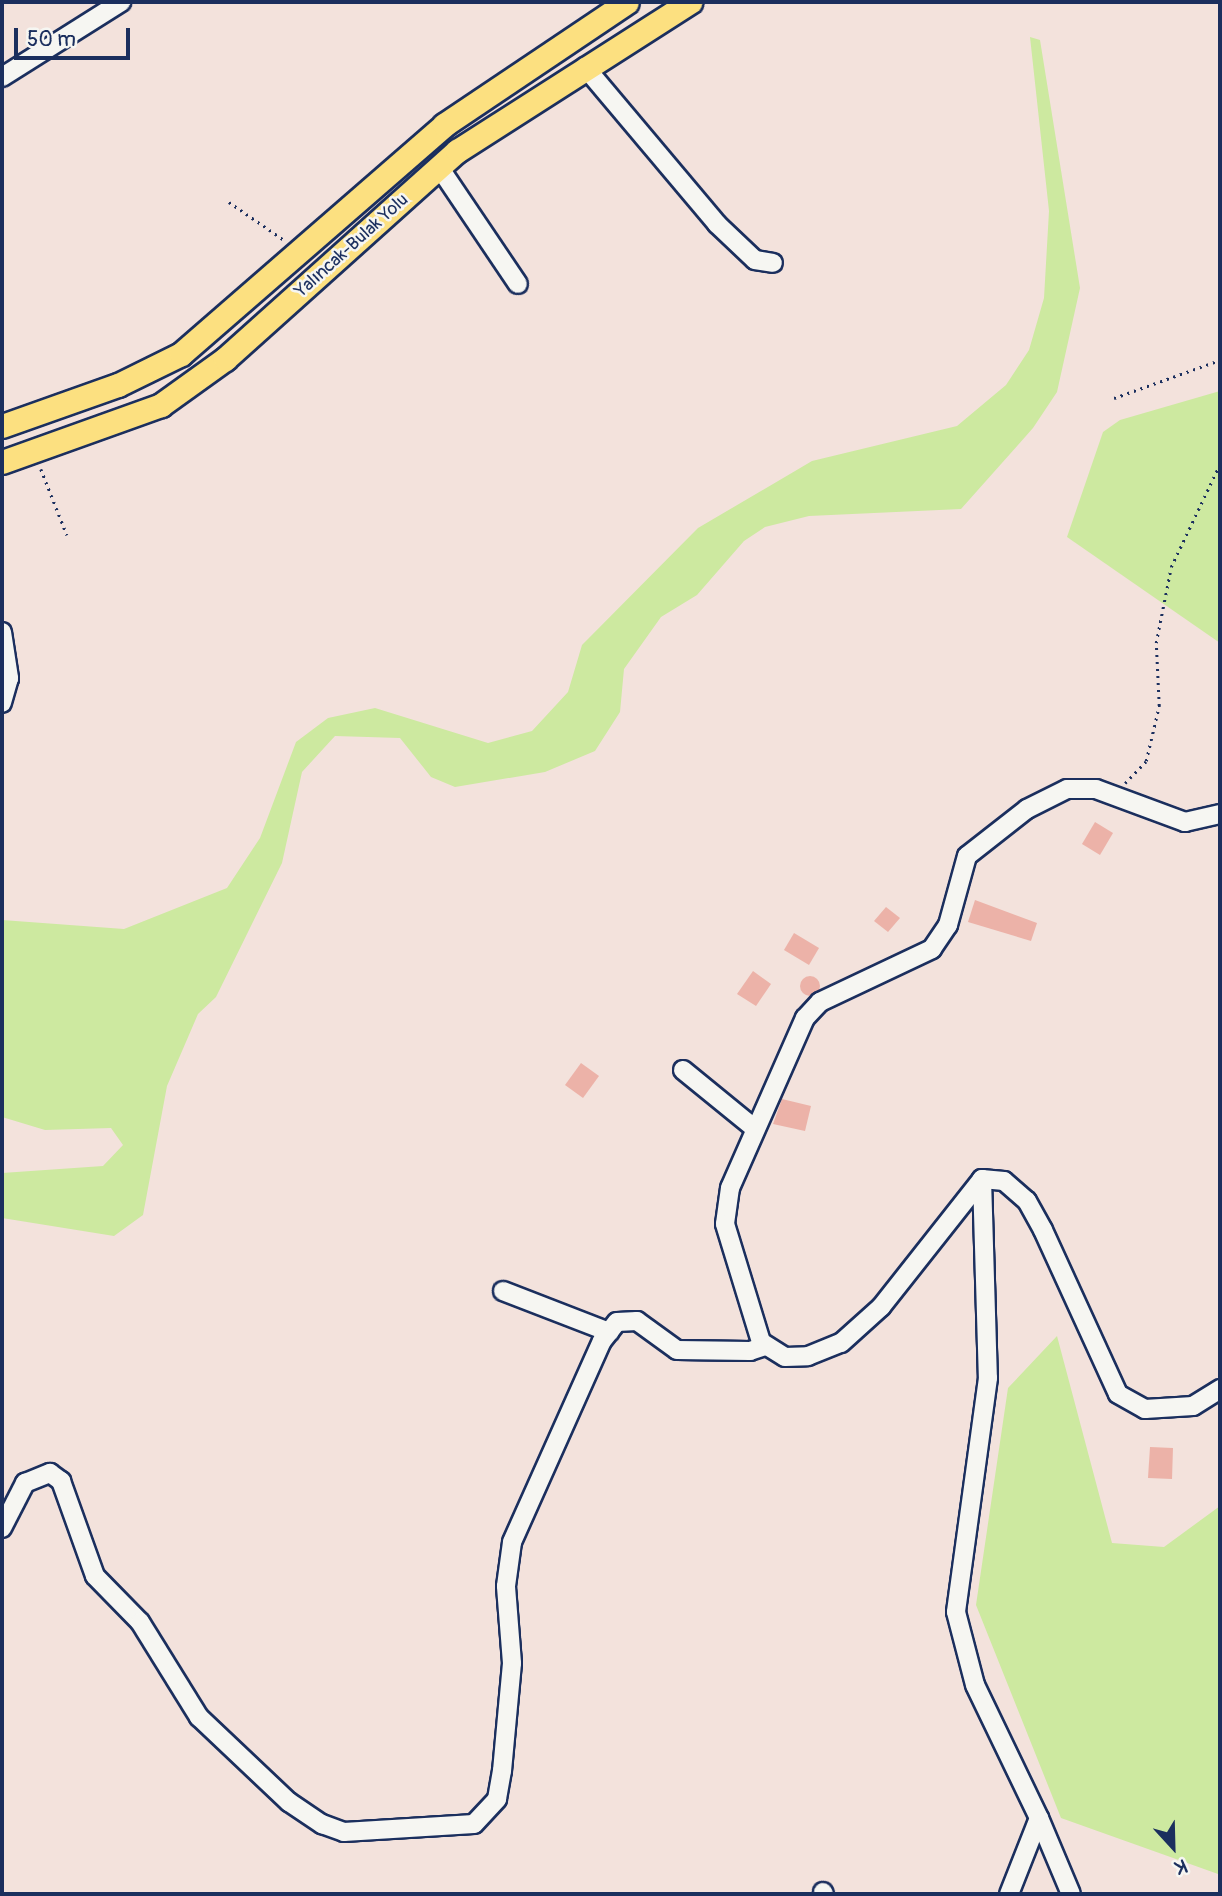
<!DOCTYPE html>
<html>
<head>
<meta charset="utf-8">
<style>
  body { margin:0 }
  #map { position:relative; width:1222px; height:1896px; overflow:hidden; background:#f3e2dc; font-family:Pangolin,sans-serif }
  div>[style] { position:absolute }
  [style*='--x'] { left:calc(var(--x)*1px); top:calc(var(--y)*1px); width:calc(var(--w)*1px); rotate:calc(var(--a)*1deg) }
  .green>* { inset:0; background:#cde9a0 }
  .building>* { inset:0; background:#ecb2a8 }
  .round { border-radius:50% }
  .path>* { height:2.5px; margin-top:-1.25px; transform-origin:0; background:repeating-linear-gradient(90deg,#1b2f5e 0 2px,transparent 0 7px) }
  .roads { filter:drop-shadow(2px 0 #1b2f5e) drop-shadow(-2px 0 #1b2f5e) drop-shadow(0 2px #1b2f5e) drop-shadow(0 -2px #1b2f5e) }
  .minor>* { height:18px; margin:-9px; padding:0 9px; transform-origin:9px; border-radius:9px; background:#f6f6f2 }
  .major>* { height:23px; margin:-11.5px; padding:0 11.5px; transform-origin:11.5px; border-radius:11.5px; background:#fce080 }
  span { translate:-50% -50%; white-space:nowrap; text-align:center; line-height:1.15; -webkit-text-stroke:5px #f6f6f2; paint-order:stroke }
  .street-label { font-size:18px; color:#1b2f5e }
  .frame { position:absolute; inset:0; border:4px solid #1b2f5e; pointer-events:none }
  .north { position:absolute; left:1138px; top:1812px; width:70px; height:70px; -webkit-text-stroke:5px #f6f6f2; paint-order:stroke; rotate:158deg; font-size:19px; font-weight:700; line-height:28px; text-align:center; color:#1b2f5e }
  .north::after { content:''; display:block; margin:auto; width:24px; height:32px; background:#1b2f5e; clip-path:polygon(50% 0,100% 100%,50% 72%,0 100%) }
  .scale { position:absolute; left:14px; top:28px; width:116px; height:32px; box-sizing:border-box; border:4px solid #1b2f5e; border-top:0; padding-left:9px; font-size:21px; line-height:24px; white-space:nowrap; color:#1b2f5e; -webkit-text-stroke:5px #f6f6f2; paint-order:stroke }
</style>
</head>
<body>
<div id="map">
  <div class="green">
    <i style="clip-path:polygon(1030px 37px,1040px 40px,1080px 288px,1057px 392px,1033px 428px,961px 509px,809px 516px,765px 527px,744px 541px,697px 595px,661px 617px,624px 669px,620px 712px,595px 751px,545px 772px,455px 787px,431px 777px,400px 738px,335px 736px,302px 772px,282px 863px,216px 997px,198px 1014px,167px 1086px,143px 1215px,114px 1236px,2px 1218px,2px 1173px,103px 1166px,123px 1145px,111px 1128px,45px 1130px,2px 1117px,2px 920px,124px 929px,227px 888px,260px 838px,296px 742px,328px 718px,375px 708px,488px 743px,532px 731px,568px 692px,582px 645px,698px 528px,812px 461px,957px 426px,1006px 385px,1029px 350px,1044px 298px,1049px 211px)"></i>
    <i style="clip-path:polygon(1220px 391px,1220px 643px,1067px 537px,1103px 432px,1120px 420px)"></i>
    <i style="clip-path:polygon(1057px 1336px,1112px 1543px,1164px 1547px,1220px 1506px,1220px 1885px,1218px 1874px,1061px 1818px,976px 1605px,1008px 1388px)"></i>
  </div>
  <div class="building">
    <i style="clip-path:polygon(1095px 822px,1113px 833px,1100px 855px,1082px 844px)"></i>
    <i style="clip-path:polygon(975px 900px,1037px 923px,1031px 941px,968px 922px)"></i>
    <i style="clip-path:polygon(886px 907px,900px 918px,888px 932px,874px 921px)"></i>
    <i style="clip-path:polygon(794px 933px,819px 948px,809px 965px,784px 950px)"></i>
    <i style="clip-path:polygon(753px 971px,771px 984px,756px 1006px,737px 994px)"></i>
    <i class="round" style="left:800px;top:976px;width:20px;height:20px"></i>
    <i style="clip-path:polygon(581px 1063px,599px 1076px,583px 1098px,565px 1085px)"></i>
    <i style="clip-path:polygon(782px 1099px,811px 1106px,805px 1131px,773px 1124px)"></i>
    <i style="clip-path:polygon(1150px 1447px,1173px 1448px,1172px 1479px,1148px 1478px)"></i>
  </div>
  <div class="path">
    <i style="--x:229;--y:202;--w:67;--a:34.6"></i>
    <i style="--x:1114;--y:398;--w:113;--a:-19.7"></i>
    <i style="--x:41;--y:469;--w:71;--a:68.5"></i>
    <i style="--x:1125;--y:783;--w:30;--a:-46"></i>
    <i style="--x:1146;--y:761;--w:57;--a:-76.7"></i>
    <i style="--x:1159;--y:706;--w:63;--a:-92.7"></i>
    <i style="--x:1156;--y:643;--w:77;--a:-78.8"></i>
    <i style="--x:1171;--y:567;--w:114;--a:-64.6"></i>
  </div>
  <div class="roads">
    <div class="minor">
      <i style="--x:585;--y:67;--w:205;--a:49.9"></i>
      <i style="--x:717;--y:224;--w:52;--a:43.5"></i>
      <i style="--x:755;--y:260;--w:18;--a:9"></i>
      <i style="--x:2;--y:77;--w:141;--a:-32.2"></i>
      <i style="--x:439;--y:167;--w:141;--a:56"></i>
      <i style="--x:2;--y:632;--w:47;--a:81.3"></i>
      <i style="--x:9;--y:678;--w:26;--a:106"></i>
      <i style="--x:1220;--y:814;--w:36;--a:167"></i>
      <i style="--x:1185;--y:822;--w:95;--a:-159.7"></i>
      <i style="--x:1096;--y:789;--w:29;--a:180"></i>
      <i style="--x:1067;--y:789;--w:45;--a:153.4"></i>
      <i style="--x:1027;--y:809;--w:76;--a:141.9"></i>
      <i style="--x:967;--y:856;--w:72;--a:105.4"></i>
      <i style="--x:948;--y:925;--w:29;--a:124"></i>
      <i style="--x:932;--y:949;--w:124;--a:154.7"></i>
      <i style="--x:820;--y:1002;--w:22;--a:133"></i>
      <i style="--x:805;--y:1018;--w:186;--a:113.8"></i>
      <i style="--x:730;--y:1188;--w:36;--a:98"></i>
      <i style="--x:725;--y:1224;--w:123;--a:73"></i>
      <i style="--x:761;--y:1342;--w:28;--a:32"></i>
      <i style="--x:785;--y:1357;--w:23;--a:-2"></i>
      <i style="--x:808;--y:1356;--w:35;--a:-22"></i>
      <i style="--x:841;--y:1343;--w:54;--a:-42"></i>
      <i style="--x:881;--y:1307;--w:163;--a:-51.7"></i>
      <i style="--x:982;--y:1179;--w:22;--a:5"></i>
      <i style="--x:1004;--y:1181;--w:30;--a:41"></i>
      <i style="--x:1027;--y:1201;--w:33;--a:61"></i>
      <i style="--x:1043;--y:1230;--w:180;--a:65.4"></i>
      <i style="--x:1118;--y:1394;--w:31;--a:29"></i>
      <i style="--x:1145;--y:1409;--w:48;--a:-3.6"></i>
      <i style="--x:1193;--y:1406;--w:32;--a:-32"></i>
      <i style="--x:683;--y:1070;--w:92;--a:39.2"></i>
      <i style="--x:982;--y:1179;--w:199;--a:88.3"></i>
      <i style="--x:988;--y:1378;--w:236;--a:97.8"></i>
      <i style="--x:956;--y:1612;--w:75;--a:75.4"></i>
      <i style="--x:975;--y:1685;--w:148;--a:64.3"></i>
      <i style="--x:1039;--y:1818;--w:82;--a:111.5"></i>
      <i style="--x:503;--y:1291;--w:114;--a:21.1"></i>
      <i style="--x:2;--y:1528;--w:51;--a:-62.9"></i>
      <i style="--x:25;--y:1483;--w:27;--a:-22"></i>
      <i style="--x:50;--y:1473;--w:14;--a:36"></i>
      <i style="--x:61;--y:1481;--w:101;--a:70.3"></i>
      <i style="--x:95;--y:1576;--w:64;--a:45.6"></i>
      <i style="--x:140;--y:1622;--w:112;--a:58.2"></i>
      <i style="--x:199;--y:1717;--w:124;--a:43.4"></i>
      <i style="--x:289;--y:1802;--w:40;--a:34"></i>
      <i style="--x:322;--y:1824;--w:23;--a:20"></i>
      <i style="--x:344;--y:1832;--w:130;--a:-3.5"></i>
      <i style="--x:474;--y:1824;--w:34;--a:-47"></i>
      <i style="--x:497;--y:1799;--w:28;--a:-80"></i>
      <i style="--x:502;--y:1771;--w:108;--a:-84.7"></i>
      <i style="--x:512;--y:1663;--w:77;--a:-94.5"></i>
      <i style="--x:506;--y:1586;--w:44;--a:-82.2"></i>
      <i style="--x:512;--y:1542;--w:220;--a:-65.9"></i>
      <i style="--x:602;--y:1341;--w:24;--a:-52"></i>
      <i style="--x:617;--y:1322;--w:20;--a:-3"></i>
      <i style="--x:637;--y:1321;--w:49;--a:35.9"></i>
      <i style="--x:677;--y:1350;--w:73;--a:0.8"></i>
      <i style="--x:750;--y:1351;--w:16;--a:-18"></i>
      <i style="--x:1039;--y:1818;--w:82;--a:67.2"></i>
      <i style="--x:823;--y:1892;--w:2;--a:63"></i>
    </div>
    <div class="major">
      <i style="--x:2;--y:426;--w:123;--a:-19.5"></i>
      <i style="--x:118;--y:385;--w:70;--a:-26.2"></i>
      <i style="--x:181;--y:354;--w:349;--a:-41"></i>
      <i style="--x:444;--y:125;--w:220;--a:-33.9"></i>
      <i style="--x:2;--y:462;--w:169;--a:-19.7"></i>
      <i style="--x:161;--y:405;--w:79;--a:-35.7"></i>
      <i style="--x:225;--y:359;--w:312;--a:-41.9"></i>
      <i style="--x:457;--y:151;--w:277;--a:-32.6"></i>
    </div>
  </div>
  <div class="street-label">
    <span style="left:352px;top:246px;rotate:-42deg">Yalıncak-Bulak Yolu</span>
  </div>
  <div class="frame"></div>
  <div class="north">K</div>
  <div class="scale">50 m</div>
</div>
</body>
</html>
